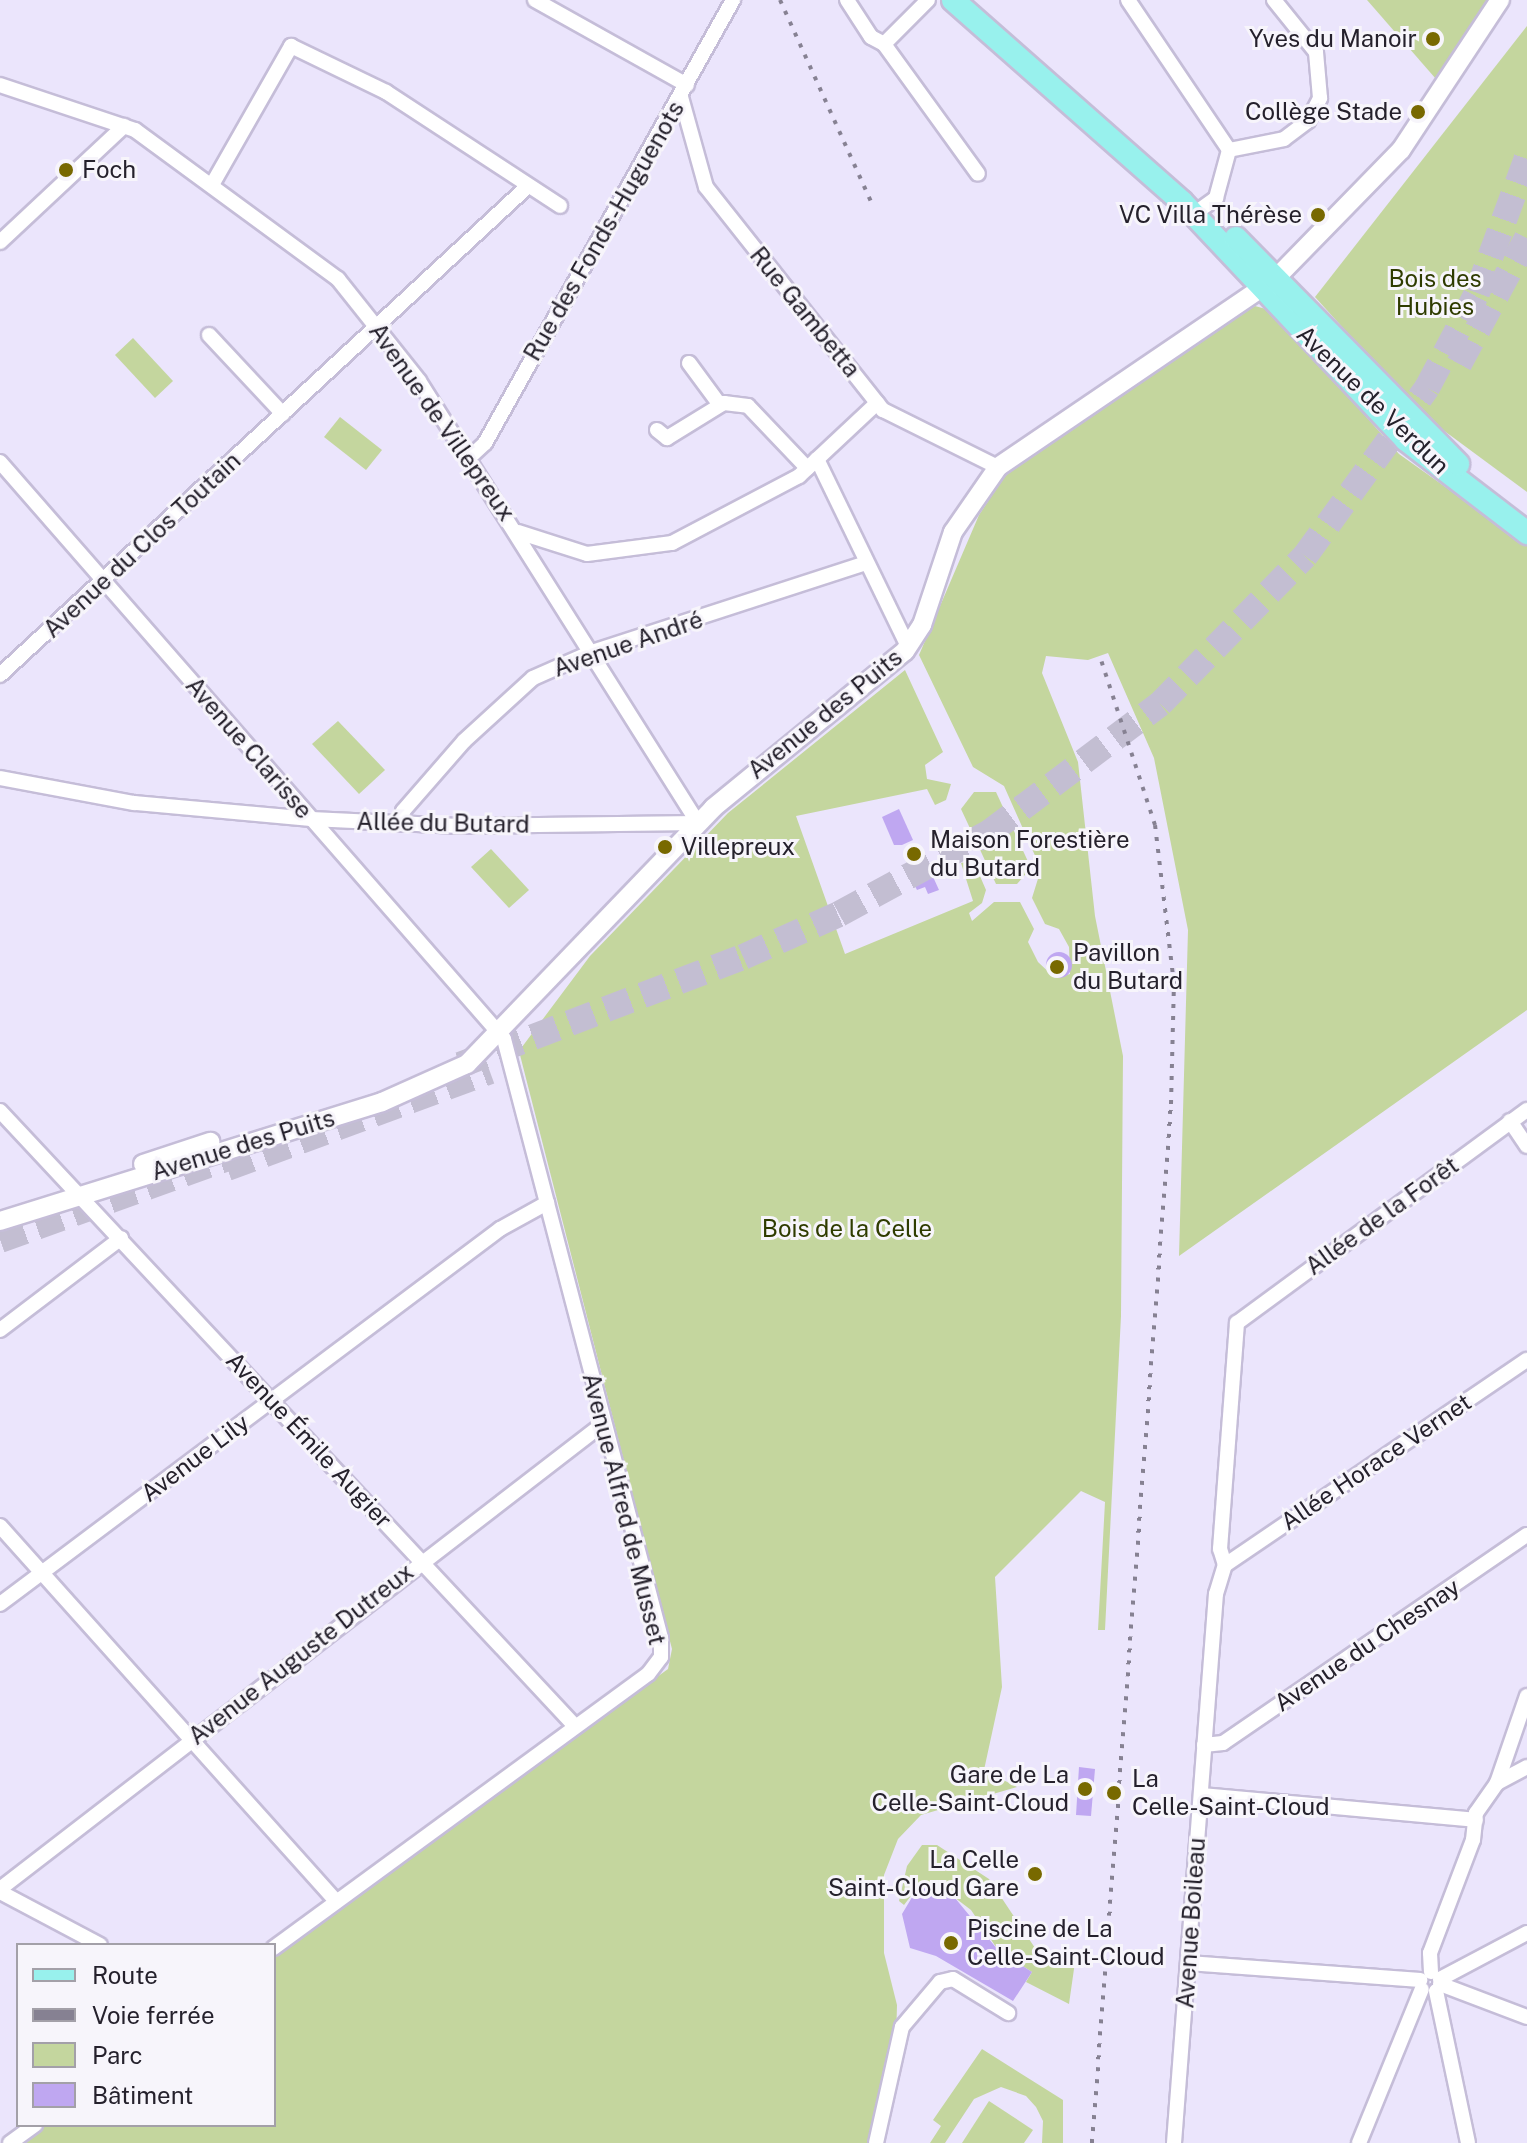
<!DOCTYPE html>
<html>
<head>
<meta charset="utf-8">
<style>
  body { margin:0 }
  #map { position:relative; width:1527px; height:2143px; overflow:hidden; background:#ebe5fc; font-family:"Public Sans",sans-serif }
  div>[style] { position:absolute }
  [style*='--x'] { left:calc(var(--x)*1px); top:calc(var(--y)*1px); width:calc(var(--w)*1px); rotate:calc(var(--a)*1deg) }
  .green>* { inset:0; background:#c4d69e }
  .building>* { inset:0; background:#bfa7f1 }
  .round { border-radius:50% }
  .motorway-tunnel>* { height:26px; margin-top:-13px; transform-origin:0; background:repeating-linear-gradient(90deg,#c3bed2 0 26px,transparent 0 39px) }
  .roads { filter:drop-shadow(2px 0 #c5bdd8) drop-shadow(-2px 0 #c5bdd8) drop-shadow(0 2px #c5bdd8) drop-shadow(0 -2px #c5bdd8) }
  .minor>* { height:14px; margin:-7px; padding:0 7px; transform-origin:7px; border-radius:7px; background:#fff }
  .tertiary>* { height:18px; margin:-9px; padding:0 9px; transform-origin:9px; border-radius:9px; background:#fff }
  .primary>* { height:22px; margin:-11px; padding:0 11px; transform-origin:11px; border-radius:11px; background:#98f1ed }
  .rail>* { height:4px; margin-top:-2px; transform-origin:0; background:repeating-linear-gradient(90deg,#868192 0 4px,transparent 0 12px) }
  .dots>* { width:22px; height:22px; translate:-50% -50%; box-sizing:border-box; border:4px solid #f7f5fb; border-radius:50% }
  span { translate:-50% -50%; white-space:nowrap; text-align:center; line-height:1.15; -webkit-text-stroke:6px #f7f5fb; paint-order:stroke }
  .poi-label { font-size:24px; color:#25212c }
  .right { translate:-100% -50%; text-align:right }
  .left { translate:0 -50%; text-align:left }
  .street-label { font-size:24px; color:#25212c }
  .park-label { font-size:24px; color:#2f3c00 }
  .legend { position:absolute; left:16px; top:1943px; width:260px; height:184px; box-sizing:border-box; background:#f7f5fb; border:2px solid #a3a0a8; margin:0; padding:10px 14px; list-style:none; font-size:24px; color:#25212c }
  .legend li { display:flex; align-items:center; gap:16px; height:40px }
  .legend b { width:40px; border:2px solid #a3a0a8 }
</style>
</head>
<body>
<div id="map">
  <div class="green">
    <i style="clip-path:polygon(1367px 0,1492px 0,1436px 79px)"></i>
    <i style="clip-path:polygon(1527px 26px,1527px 492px,1420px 413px,1315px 297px)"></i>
    <i style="clip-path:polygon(1255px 306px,1273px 311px,1399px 454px,1527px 545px,1527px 1010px,1179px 1256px,1188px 930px,1154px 758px,1108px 653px,1088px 660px,1046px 656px,1042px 673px,1078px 762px,1095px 916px,1123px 1056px,1121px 1316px,1105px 1630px,1098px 1630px,1105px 1502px,1081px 1491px,995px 1577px,1002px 1687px,984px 1770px,1017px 1787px,921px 1815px,898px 1839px,884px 1875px,884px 1953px,897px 2005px,896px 2042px,874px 2143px,19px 2143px,44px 2125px,274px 2125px,274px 1957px,668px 1669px,672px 1649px,519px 1051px,590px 956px,728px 813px,905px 670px,943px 752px,925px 765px,927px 779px,951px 784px,946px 800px,935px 805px,927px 789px,796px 816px,845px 954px,973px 901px,961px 863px,973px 860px,986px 890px,982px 903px,969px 913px,972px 921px,994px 902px,1020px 902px,1034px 929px,1028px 942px,1038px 962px,1055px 978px,1070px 974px,1069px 947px,1059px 929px,1045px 924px,1032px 898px,1041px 869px,1004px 786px,973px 767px,919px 655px,979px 515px,1009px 469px,1069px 419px)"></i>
    <i style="clip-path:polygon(133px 338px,173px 381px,155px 398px,115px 355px)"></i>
    <i style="clip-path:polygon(340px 417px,382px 450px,366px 470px,324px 437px)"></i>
    <i style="clip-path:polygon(338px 721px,385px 770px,359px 794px,312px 744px)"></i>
    <i style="clip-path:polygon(974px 792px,996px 792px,1031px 868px,1017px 884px,996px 884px,961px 809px)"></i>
    <i style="clip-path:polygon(491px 849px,529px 890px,509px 908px,471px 867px)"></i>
    <i style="clip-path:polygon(922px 1845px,937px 1845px,989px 1879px,1039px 1954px,1050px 1961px,1076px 1955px,1069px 2004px,1026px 1982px,1032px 1972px,998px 1950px,971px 1910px,950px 1894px,920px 1884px,904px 1905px,899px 1901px,907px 1866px)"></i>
    <i style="clip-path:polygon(982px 2049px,1063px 2100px,1063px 2143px,1042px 2143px,1043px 2121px,1036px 2107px,1026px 2096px,1001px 2087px,974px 2099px,945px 2143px,930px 2143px,941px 2126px,933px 2120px)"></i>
    <i style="clip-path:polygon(989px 2101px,1033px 2130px,1024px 2143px,962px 2143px)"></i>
  </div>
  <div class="building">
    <i style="clip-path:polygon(899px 809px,913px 840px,902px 845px,894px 845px,882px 817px)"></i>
    <i style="clip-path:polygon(925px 859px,939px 890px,928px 894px,925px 887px,917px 890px,909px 874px)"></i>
    <i class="round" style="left:1046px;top:952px;width:26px;height:26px"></i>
    <i style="clip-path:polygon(1079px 1767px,1095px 1769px,1091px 1816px,1076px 1815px)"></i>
    <i style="clip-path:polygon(920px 1884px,955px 1898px,998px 1950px,1032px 1972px,1013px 2001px,936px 1956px,910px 1948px,902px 1914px)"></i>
  </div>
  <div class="motorway-tunnel">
    <i style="--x:1459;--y:364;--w:143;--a:-61.6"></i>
    <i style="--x:460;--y:1065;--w:303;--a:-20.9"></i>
    <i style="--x:743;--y:957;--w:105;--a:-24.1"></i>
    <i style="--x:839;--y:914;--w:172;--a:-28.5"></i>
    <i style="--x:990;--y:832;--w:213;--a:-37"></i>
    <i style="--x:1160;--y:704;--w:207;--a:-45.6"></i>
    <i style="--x:1305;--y:556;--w:208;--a:-54"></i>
    <i style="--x:1427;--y:388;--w:107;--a:-62.2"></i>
    <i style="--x:1477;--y:293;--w:144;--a:-69.7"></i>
    <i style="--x:227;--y:1168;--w:280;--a:-20.2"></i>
    <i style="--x:0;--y:1240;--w:257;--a:-19.8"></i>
  </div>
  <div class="roads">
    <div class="minor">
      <i style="--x:535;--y:0;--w:174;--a:29.2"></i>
      <i style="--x:847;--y:0;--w:44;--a:57"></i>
      <i style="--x:871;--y:37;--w:15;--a:28"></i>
      <i style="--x:884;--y:44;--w:62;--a:-45"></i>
      <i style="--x:1128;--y:0;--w:181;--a:56"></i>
      <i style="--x:884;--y:44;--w:160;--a:54.1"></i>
      <i style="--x:0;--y:85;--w:142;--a:18.4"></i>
      <i style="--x:135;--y:130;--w:252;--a:36.3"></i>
      <i style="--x:338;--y:279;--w:130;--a:51.5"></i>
      <i style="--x:419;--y:381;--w:523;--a:57.74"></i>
      <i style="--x:698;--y:823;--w:239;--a:179.3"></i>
      <i style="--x:459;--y:826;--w:148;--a:-177.3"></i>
      <i style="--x:311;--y:819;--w:178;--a:-174.8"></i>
      <i style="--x:134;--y:803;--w:136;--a:-169.4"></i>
      <i style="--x:681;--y:97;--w:93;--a:74.5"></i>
      <i style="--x:706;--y:187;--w:285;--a:51.6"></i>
      <i style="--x:883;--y:410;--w:128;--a:26.4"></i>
      <i style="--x:1229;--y:150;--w:56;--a:-11.3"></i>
      <i style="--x:1284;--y:139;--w:30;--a:-37"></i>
      <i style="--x:1308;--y:121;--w:26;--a:-62"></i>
      <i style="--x:1320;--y:98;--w:46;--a:-95"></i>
      <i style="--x:1316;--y:52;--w:67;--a:-128.9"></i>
      <i style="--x:213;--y:183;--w:158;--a:-60.3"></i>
      <i style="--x:291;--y:46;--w:106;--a:25.8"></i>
      <i style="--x:386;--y:92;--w:208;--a:33.2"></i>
      <i style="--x:1201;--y:209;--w:19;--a:-36"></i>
      <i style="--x:1216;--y:198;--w:50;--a:-74.8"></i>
      <i style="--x:0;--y:242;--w:170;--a:-43.1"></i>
      <i style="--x:209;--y:335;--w:108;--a:46.9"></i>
      <i style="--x:689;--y:363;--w:52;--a:53.6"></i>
      <i style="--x:657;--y:430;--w:13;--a:39"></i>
      <i style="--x:667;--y:438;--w:67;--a:-31.6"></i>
      <i style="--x:724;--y:403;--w:24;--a:7"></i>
      <i style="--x:748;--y:406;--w:86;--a:46.4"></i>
      <i style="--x:469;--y:458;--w:22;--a:-43"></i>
      <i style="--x:485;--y:443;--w:508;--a:-60.76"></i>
      <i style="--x:817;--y:459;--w:208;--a:64.1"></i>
      <i style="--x:0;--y:462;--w:766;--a:48.86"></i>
      <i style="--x:504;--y:1039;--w:619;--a:75.31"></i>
      <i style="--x:661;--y:1638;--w:19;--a:90"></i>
      <i style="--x:661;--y:1657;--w:21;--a:127"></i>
      <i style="--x:648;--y:1674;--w:464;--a:143.8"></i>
      <i style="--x:518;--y:532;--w:72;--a:17.7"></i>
      <i style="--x:587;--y:554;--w:86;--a:-7.4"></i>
      <i style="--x:672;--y:543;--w:144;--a:-27.8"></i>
      <i style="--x:799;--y:476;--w:107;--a:-43.1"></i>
      <i style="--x:0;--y:675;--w:717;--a:-42.8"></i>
      <i style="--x:401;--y:824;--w:13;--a:-81"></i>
      <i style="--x:403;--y:811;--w:93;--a:-48.9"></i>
      <i style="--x:464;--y:741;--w:93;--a:-42.4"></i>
      <i style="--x:533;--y:678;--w:64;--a:-23.8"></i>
      <i style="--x:592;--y:652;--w:288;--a:-18"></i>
      <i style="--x:0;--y:1111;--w:842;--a:46.93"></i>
      <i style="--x:1510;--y:1121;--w:30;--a:56"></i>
      <i style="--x:0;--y:1330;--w:152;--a:-37.2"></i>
      <i style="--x:0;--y:1526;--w:502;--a:48.15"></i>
      <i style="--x:1225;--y:1565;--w:365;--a:-34.2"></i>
      <i style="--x:0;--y:1604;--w:625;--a:-36.87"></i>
      <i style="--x:500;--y:1229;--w:54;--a:-29"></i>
      <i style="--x:1204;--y:1745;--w:19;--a:-6"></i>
      <i style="--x:1223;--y:1743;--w:368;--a:-34.4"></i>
      <i style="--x:1497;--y:1783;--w:34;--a:-28"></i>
      <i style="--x:1203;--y:1795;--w:274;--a:5.2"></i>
      <i style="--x:0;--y:1889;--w:763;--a:-37.65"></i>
      <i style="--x:0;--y:1892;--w:113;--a:27.9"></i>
      <i style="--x:1188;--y:1963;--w:233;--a:4.2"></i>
      <i style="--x:1431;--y:1972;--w:19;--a:-93"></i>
      <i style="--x:1430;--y:1953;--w:121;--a:-69.2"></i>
      <i style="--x:1473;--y:1840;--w:27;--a:-84"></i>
      <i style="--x:1476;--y:1813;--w:37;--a:-55"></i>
      <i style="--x:1497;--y:1783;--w:92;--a:-71"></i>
      <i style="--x:1440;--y:1979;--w:98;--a:-27.9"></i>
      <i style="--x:1440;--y:1984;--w:93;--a:20.8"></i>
      <i style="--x:1436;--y:1991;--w:155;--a:78.1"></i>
      <i style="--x:10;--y:2143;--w:31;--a:-36"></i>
      <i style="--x:876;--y:2143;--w:119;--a:-77.4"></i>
      <i style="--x:902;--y:2027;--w:59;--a:-49.8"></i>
      <i style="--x:940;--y:1982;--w:13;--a:-13"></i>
      <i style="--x:953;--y:1979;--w:65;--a:31.7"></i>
      <i style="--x:1174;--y:2143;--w:551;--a:-85.63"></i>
      <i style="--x:1216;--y:1594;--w:30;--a:-73"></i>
      <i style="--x:1225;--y:1565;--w:17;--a:-107"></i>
      <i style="--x:1220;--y:1549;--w:227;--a:-85.7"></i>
      <i style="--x:1237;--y:1323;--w:360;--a:-36.3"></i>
      <i style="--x:1359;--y:2143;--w:166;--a:-67.8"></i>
    </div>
    <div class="tertiary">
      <i style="--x:143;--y:1164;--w:71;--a:-18.2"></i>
      <i style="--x:0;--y:1221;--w:400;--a:-17.3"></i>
      <i style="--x:382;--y:1102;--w:93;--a:-24.1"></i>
      <i style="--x:467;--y:1064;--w:355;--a:-46.1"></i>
      <i style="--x:713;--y:808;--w:248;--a:-39.3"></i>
      <i style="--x:905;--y:651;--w:31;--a:-57"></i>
      <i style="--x:922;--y:625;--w:98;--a:-71.6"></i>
      <i style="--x:953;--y:532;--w:79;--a:-55.3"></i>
      <i style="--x:998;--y:467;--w:336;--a:-34.2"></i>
      <i style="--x:1276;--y:278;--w:179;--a:-45.7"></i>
      <i style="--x:1401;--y:150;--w:180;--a:-56.6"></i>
    </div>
    <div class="primary">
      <i style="--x:953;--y:0;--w:305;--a:41.4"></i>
      <i style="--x:1182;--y:202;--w:327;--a:46.7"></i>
      <i style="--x:1406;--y:440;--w:153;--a:37.5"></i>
      <i style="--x:1236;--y:238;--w:317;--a:45.5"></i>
    </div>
  </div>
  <div class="rail">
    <i style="--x:780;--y:0;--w:222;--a:65.7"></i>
    <i style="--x:1092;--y:2143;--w:1042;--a:-85.65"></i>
    <i style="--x:1171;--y:1104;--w:120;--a:-88.6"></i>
    <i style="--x:1174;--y:984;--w:160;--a:-96.8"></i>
    <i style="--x:1155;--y:825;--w:177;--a:-108.1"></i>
  </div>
  <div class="dots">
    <i style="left:1433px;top:39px;background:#786900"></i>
    <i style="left:1418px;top:112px;background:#786900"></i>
    <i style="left:66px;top:170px;background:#786900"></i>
    <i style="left:1318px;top:215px;background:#786900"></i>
    <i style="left:665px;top:847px;background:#786900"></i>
    <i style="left:914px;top:854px;background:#786900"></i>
    <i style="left:1057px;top:967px;background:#786900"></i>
    <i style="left:1085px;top:1789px;background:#786900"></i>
    <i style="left:1114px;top:1793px;background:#786900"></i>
    <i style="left:1035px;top:1874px;background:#786900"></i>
    <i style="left:951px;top:1943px;background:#786900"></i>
  </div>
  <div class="poi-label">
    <span class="right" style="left:1417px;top:39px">Yves du Manoir</span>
    <span class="right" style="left:1402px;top:112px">Collège Stade</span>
    <span class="left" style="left:82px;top:170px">Foch</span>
    <span class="right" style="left:1302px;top:215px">VC Villa Thérèse</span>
    <span class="left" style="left:930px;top:854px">Maison Forestière<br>du Butard</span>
    <span class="left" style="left:681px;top:847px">Villepreux</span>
    <span class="left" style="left:1073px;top:967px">Pavillon<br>du Butard</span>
    <span class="right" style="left:1069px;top:1789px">Gare de La<br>Celle-Saint-Cloud</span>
    <span class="left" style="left:1132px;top:1793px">La<br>Celle-Saint-Cloud</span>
    <span class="right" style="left:1019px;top:1874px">La Celle<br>Saint-Cloud Gare</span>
    <span class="left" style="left:967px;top:1943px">Piscine de La<br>Celle-Saint-Cloud</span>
  </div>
  <div class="street-label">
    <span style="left:604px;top:231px;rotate:-60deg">Rue des Fonds-Huguenots</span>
    <span style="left:805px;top:312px;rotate:51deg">Rue Gambetta</span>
    <span style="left:1373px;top:400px;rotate:44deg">Avenue de Verdun</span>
    <span style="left:442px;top:422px;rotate:55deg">Avenue de Villepreux</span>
    <span style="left:142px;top:545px;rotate:-43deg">Avenue du Clos Toutain</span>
    <span style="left:628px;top:644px;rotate:-19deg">Avenue André</span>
    <span style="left:825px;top:714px;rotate:-39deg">Avenue des Puits</span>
    <span style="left:249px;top:748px;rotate:49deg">Avenue Clarisse</span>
    <span style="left:443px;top:823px;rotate:1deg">Allée du Butard</span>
    <span style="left:243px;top:1145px;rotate:-17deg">Avenue des Puits</span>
    <span style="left:1382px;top:1216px;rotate:-36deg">Allée de la Forêt</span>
    <span style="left:309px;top:1440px;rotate:47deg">Avenue Émile Augier</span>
    <span style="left:195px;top:1458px;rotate:-37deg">Avenue Lily</span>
    <span style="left:1376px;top:1462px;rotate:-34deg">Allée Horace Vernet</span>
    <span style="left:624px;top:1509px;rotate:76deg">Avenue Alfred de Musset</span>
    <span style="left:1367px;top:1645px;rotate:-34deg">Avenue du Chesnay</span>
    <span style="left:301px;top:1654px;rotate:-38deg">Avenue Auguste Dutreux</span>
    <span style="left:1191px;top:1923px;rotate:-86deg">Avenue Boileau</span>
  </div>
  <div class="park-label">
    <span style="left:1435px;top:293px">Bois des<br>Hubies</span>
    <span style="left:847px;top:1229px">Bois de la Celle</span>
  </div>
  <ul class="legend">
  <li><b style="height:10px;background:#98f1ed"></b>Route</li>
  <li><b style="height:10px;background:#868192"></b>Voie ferrée</li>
  <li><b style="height:22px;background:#c4d69e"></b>Parc</li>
  <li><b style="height:22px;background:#bfa7f1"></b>Bâtiment</li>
  </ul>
</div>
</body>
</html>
